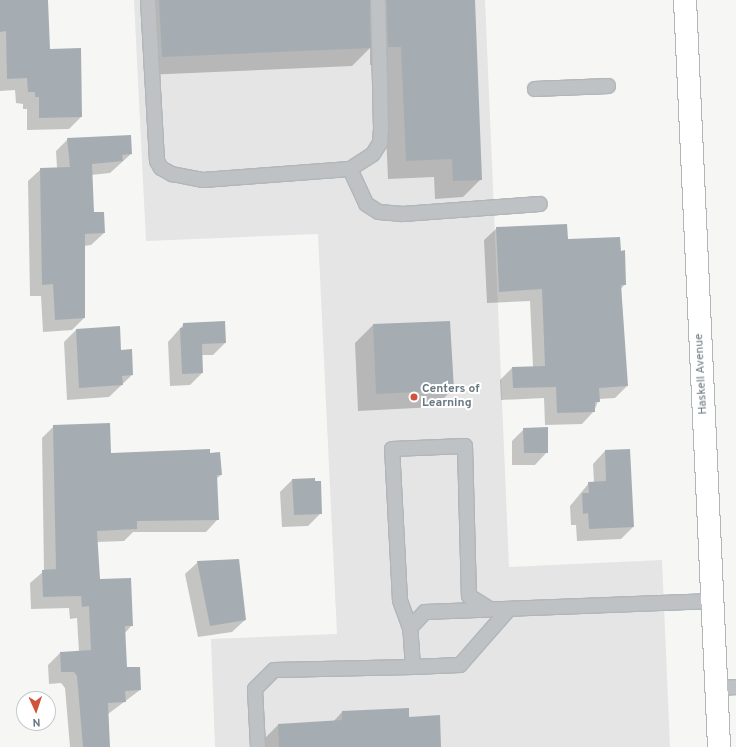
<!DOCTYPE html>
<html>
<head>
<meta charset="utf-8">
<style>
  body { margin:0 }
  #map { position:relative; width:736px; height:747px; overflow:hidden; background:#f6f6f4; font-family:Overpass,sans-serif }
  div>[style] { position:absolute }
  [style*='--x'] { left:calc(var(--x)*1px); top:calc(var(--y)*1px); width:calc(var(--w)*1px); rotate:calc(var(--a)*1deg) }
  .built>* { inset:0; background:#e4e5e4 }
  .shadow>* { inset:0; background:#0003 }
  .building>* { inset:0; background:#a6adb2 }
  .roads { filter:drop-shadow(1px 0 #b1b6b9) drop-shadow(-1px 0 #b1b6b9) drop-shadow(0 1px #b1b6b9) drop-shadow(0 -1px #b1b6b9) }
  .lane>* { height:14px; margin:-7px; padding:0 7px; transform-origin:7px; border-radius:7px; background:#bec2c5 }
  .secondary>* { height:22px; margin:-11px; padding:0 11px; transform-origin:11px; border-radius:11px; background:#fff }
  .dots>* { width:11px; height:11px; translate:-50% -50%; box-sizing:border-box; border:2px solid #fff; border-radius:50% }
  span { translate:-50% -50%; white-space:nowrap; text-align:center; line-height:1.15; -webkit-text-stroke:4px #fff; paint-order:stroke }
  .street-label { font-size:12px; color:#697881 }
  .poi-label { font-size:12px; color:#697881; font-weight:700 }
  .left { translate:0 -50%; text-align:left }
  .north { position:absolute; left:16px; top:691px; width:40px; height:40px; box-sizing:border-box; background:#fff; border:1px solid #c3c9cd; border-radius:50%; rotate:177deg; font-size:11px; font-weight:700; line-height:16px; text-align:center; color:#697881 }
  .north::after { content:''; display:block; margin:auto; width:14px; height:18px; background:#d0543a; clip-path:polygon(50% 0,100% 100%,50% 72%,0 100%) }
</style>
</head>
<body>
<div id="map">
  <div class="built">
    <i style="clip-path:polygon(134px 0,485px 0,509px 567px,662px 560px,670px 747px,215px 747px,211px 639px,337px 634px,318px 234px,146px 241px)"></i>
  </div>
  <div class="shadow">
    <i style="clip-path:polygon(0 0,47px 0,49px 50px,81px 117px,69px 129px,27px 130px,27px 109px,23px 109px,23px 104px,16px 103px,15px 90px,0 91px)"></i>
    <i style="clip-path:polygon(141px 0,474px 0,481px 179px,463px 197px,435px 199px,434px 177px,388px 179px,383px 64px,370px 65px,370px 48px,352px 66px,144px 75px)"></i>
    <i style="clip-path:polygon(68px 139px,131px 154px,110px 173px,91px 175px,93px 213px,104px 233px,91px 245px,84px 246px,84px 318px,72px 330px,43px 332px,41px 296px,30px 296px,28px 181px,41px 169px,57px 168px,56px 151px)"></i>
    <i style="clip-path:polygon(497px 228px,567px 240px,625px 284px,621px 289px,627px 386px,615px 398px,599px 399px,594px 411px,582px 424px,545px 425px,544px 398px,501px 400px,500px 380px,512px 368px,533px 367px,530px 301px,487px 303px,484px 240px)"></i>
    <i style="clip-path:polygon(449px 322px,453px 389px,435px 407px,358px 411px,355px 343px,373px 325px)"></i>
    <i style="clip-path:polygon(184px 324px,225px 343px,213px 355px,201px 355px,202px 373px,190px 385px,170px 386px,168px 342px)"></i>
    <i style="clip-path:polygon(76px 330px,120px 351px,132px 375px,109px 397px,67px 400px,64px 342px)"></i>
    <i style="clip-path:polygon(54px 426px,110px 454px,209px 454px,221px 475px,216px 479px,218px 519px,206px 532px,133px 532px,124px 541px,97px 542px,99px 580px,132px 625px,125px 633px,126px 668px,139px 668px,140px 690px,108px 714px,109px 747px,70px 747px,65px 688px,61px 683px,49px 684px,48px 665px,60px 653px,79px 652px,77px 618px,70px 619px,69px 608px,31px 609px,30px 583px,44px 571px,42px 438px)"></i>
    <i style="clip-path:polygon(524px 429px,547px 452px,535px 465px,512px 465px,512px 441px)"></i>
    <i style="clip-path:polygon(629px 450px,633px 527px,621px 539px,577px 541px,576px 525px,571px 525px,570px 506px,589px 483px,594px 483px,593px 464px,605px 451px)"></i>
    <i style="clip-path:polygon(292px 480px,321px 513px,308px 526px,282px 527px,280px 492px)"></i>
    <i style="clip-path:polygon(198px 562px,245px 620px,232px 632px,198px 637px,185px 574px)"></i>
    <i style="clip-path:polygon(342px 712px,408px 718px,440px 747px,261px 747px,260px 743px,278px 725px,333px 722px)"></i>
  </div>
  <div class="building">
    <i style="clip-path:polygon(0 0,48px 0,50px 49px,81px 48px,82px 117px,39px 118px,39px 97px,35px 97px,35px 92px,28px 92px,27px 78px,7px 79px,6px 31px,0 32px)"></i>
    <i style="clip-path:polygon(159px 0,370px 0,371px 48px,162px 57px)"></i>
    <i style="clip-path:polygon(386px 0,475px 0,482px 180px,453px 181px,452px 159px,406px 161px,401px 47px,388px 47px)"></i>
    <i style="clip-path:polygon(131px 135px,132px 154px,122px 155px,123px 161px,92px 164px,94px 212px,104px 212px,105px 233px,85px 234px,85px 318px,55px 320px,53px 284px,42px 285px,40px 168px,70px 167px,67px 138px)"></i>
    <i style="clip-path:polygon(567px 224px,568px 239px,620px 237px,621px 251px,625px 250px,626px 285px,621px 285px,628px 386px,599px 388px,600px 402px,595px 402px,595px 412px,557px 413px,556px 387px,513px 388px,512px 367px,545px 366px,542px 289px,499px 292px,496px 227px)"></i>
    <i style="clip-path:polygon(225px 321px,226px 343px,202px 344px,203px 373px,182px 374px,180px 328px,183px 328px,183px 323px)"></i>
    <i style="clip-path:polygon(450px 321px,454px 390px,376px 394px,373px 324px)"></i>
    <i style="clip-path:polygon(120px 326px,121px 350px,132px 349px,133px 375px,122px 376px,123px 385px,79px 388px,76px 329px)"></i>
    <i style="clip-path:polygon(110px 423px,111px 453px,210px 449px,210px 453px,220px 452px,222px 475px,217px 475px,219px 520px,137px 521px,137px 529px,97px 531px,100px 579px,131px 578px,133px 626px,125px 626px,127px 667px,140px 667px,141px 690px,125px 691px,126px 702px,108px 703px,110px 747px,83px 747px,77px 676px,74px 672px,61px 672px,60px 652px,91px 650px,89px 606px,82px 607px,81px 596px,43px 597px,42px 570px,56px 569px,53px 425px)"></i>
    <i style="clip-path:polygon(548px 427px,548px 453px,524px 453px,523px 428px)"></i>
    <i style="clip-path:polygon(630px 449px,634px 527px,589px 529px,588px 513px,583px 514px,582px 493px,589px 493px,588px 482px,606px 481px,605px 450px)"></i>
    <i style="clip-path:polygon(315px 478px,315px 481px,321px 481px,322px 514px,294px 515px,292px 479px)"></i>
    <i style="clip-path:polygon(239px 559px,246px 620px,210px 626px,197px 561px)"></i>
    <i style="clip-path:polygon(409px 708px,409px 717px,440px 715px,441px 747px,279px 747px,278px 724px,342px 720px,342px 711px)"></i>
  </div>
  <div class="roads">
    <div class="lane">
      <i style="--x:148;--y:0;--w:161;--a:86.8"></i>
      <i style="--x:157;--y:161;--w:8;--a:60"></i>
      <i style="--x:161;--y:168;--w:13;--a:29"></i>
      <i style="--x:172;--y:174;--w:32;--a:11"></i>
      <i style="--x:203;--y:180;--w:147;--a:-4.3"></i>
      <i style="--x:350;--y:169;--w:27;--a:-33"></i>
      <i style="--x:373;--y:154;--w:13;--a:-58"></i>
      <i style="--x:380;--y:143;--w:15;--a:-86"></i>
      <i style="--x:381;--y:128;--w:128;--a:-91.3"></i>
      <i style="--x:535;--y:89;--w:73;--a:-2.4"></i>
      <i style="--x:350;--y:169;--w:38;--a:65"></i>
      <i style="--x:366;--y:204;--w:15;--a:32"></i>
      <i style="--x:379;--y:212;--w:24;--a:5"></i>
      <i style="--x:403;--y:214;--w:137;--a:-4.2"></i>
      <i style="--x:410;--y:628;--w:30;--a:-110"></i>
      <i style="--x:400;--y:600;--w:151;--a:-93"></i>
      <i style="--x:392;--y:449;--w:73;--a:-2.4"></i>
      <i style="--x:465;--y:446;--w:150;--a:88.5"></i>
      <i style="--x:469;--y:596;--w:25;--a:32"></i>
      <i style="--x:413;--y:667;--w:47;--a:-2.4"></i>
      <i style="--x:460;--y:665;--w:74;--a:-48.8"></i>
      <i style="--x:717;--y:688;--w:19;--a:-3"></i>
      <i style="--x:258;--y:747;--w:58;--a:-93"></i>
      <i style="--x:255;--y:689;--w:27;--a:-45"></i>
      <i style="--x:274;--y:670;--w:139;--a:-1.2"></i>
      <i style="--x:413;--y:667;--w:39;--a:-94"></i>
      <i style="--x:410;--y:628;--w:22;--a:-47"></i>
      <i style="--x:425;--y:612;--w:288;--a:-2.2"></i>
    </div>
    <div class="secondary">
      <i style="--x:685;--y:0;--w:748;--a:87.39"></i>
    </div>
  </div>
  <div class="dots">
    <i style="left:414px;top:397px;background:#d0543a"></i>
  </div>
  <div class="street-label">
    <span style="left:702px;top:374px;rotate:-93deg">Haskell Avenue</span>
  </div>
  <div class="poi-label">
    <span class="left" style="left:422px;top:397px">Centers of<br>Learning</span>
  </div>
  <div class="north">N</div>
</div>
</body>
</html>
